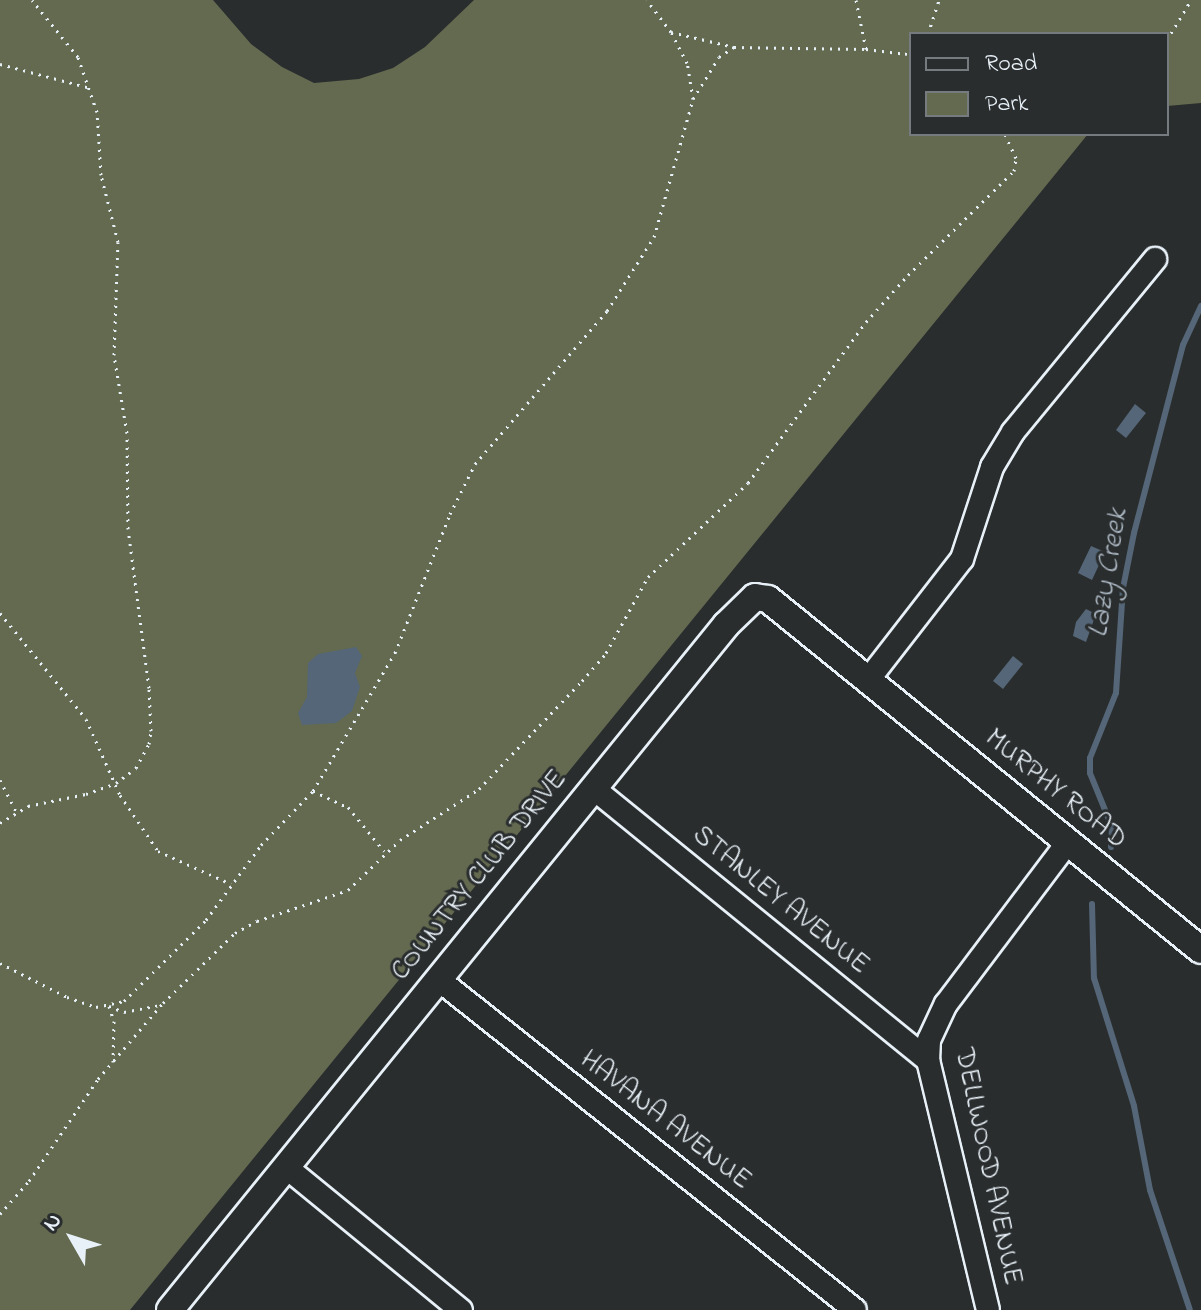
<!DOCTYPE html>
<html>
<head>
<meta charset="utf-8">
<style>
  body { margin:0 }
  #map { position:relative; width:1201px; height:1310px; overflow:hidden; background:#2a2d2e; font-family:"Indie Flower",sans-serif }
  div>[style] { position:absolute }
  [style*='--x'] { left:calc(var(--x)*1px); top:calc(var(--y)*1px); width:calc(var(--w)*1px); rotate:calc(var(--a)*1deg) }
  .green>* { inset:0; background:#636a50 }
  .water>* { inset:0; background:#546677 }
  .stream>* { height:6px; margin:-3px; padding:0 3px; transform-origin:3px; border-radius:3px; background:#546677 }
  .path>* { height:3px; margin-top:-1.5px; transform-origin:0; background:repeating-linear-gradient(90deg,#e8f1f8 0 2px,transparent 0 8px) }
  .roads { filter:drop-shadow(2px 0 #e8f1f8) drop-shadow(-2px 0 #e8f1f8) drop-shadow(0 2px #e8f1f8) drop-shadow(0 -2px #e8f1f8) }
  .minor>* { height:22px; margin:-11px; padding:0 11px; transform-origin:11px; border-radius:11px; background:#2a2d2e }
  .tertiary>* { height:26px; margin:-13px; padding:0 13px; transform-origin:13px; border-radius:13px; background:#2a2d2e }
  span { translate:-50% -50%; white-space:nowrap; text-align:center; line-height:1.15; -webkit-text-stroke:6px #2a2d2e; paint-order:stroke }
  .street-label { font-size:28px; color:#e8f1f8 }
  .water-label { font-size:30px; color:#adb9c4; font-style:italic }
  .legend { position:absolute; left:909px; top:32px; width:260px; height:104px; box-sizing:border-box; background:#2a2d2e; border:2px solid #767b7f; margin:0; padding:10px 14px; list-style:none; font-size:24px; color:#e8f1f8 }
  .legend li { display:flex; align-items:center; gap:16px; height:40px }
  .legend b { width:40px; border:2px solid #767b7f }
  .north { position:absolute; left:32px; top:1198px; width:80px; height:80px; -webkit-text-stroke:6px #2a2d2e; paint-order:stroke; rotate:309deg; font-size:22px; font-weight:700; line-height:32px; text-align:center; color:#e8f1f8 }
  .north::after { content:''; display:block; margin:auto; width:28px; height:36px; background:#e8f1f8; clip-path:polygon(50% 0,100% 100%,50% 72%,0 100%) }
</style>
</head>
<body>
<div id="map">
  <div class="green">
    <i style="clip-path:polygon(0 0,213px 0,251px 44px,282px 67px,314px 83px,359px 79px,393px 68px,425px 47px,474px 0,1201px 0,1201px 103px,1167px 106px,1167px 34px,911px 34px,911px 134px,1088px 134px,130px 1310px,0 1310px)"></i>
  </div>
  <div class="water">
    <i style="clip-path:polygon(1135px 404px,1146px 413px,1126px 438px,1116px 430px)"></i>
    <i style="clip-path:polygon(1091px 546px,1105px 552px,1092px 580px,1078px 573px)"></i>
    <i style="clip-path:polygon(1086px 609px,1096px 614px,1086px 642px,1073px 636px,1076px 622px)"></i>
    <i style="clip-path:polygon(356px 647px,362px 656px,355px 673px,360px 687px,352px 711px,336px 723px,302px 725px,298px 713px,307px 697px,308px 663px,318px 654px)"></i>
    <i style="clip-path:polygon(1013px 656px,1023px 664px,1003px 689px,993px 681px)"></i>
  </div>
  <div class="stream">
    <i style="--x:1111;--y:847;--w:20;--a:-87"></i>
    <i style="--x:1112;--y:827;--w:58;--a:-112.2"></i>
    <i style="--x:1090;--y:773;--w:15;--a:-90"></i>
    <i style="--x:1090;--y:758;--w:70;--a:-68.2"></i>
    <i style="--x:1116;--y:693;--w:105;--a:-86.2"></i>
    <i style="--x:1123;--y:588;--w:56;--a:-78.7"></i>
    <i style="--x:1134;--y:533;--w:194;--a:-75.4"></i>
    <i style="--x:1183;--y:345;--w:43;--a:-65.2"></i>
    <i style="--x:1092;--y:904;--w:74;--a:88.5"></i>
    <i style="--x:1094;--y:978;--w:134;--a:72.6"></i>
    <i style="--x:1134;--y:1106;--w:86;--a:79.2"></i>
    <i style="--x:1150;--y:1190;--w:126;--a:71.6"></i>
  </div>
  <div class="path">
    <i style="--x:856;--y:0;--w:50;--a:78.5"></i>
    <i style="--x:866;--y:49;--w:39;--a:7"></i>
    <i style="--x:905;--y:54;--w:6;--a:-18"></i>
    <i style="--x:671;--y:32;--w:65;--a:13.4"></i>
    <i style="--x:734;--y:47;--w:132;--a:0.9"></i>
    <i style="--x:928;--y:34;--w:36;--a:-72"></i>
    <i style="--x:1167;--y:40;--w:47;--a:-59"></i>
    <i style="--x:0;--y:64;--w:93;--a:14.9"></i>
    <i style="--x:693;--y:99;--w:49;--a:-58.2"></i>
    <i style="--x:719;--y:57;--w:18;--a:-34"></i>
    <i style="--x:0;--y:613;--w:136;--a:50.9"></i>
    <i style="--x:86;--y:719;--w:83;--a:65.9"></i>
    <i style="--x:120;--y:795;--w:68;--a:55.8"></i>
    <i style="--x:158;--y:851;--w:80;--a:24.3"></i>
    <i style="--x:0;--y:780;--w:36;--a:63"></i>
    <i style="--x:313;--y:791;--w:38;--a:25"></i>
    <i style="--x:348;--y:807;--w:57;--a:50.7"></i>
    <i style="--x:0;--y:823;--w:33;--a:-31"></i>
    <i style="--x:28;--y:806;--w:59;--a:-11.7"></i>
    <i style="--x:86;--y:794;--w:32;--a:-20"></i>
    <i style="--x:116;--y:783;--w:25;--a:-37"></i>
    <i style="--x:136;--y:768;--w:27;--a:-62"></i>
    <i style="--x:149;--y:744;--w:13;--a:-81"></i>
    <i style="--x:151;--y:731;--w:43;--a:-92.7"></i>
    <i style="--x:149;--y:688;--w:160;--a:-97.5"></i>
    <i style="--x:128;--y:529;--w:96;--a:-90.6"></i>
    <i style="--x:127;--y:433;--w:79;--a:-99.5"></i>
    <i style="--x:114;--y:355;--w:113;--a:-88"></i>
    <i style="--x:118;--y:242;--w:69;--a:-104.2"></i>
    <i style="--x:101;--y:175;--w:63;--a:-93.6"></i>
    <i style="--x:97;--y:112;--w:58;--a:-109.1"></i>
    <i style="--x:78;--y:57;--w:73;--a:-128.9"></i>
    <i style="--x:0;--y:963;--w:75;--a:26.9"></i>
    <i style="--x:67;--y:997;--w:31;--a:19"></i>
    <i style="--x:96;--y:1007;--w:29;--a:-12"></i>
    <i style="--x:124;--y:1001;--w:115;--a:-44.6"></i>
    <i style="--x:206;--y:920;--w:93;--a:-53.7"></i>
    <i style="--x:261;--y:845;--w:75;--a:-46.1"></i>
    <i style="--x:313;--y:791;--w:161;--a:-59.3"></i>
    <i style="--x:395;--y:653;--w:149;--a:-68.4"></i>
    <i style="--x:450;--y:514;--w:56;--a:-63.4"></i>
    <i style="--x:475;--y:464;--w:202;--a:-49.2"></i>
    <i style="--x:607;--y:311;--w:88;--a:-57.6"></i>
    <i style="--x:654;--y:237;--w:143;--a:-74.2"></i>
    <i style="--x:693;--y:99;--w:36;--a:-99"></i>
    <i style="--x:687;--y:63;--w:35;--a:-117"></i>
    <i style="--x:671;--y:32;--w:40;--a:-127"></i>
    <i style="--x:109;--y:1006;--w:16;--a:72"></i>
    <i style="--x:114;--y:1021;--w:41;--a:91.4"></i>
    <i style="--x:109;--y:1006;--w:16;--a:22"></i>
    <i style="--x:124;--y:1012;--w:36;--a:-11"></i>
    <i style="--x:0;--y:1214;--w:44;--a:-48.7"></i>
    <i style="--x:29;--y:1181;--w:123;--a:-55.9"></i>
    <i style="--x:98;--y:1079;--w:100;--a:-49.5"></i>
    <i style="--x:163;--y:1003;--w:100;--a:-44.2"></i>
    <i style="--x:235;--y:933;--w:25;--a:-29"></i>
    <i style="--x:257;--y:921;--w:96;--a:-18.8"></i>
    <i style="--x:348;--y:890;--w:72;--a:-43.9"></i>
    <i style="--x:400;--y:840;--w:94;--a:-32.8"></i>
    <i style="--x:479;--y:789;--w:149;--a:-46.4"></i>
    <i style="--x:582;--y:681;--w:37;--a:-49"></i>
    <i style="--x:606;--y:653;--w:87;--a:-61.1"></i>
    <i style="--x:648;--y:577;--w:137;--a:-43.2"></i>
    <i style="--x:748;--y:483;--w:200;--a:-53.8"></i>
    <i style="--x:866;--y:322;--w:63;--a:-48.2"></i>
    <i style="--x:908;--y:275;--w:148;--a:-44.5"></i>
    <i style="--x:1014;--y:171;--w:13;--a:-81"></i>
    <i style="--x:1016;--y:158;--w:26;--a:-115"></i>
  </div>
  <div class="roads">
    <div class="minor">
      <i style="--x:868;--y:680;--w:153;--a:-52.2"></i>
      <i style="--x:962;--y:559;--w:97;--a:-71.9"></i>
      <i style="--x:992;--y:467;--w:41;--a:-59"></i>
      <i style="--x:1013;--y:432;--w:224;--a:-50.6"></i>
      <i style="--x:593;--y:788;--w:432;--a:39.1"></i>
      <i style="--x:438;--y:979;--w:532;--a:38.44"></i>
      <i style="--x:286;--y:1167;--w:226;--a:39.3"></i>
      <i style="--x:988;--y:1310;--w:257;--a:-103.5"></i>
      <i style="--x:928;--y:1060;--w:20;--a:-87"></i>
      <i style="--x:929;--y:1040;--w:40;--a:-65"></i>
      <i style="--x:946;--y:1004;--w:203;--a:-53"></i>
    </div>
    <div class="tertiary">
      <i style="--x:170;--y:1310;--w:882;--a:-50.93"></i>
      <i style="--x:726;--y:625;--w:40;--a:-44"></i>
      <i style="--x:755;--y:597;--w:13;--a:9"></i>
      <i style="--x:768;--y:599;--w:557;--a:39.03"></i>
    </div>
  </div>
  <div class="street-label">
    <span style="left:1055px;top:790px;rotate:39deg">MURPHY ROAD</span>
    <span style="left:480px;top:876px;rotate:-51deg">COUNTRY CLUB DRIVE</span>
    <span style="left:780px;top:901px;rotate:39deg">STANLEY AVENUE</span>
    <span style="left:665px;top:1121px;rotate:38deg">HAVANA AVENUE</span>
    <span style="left:987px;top:1167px;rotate:78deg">DELLWOOD AVENUE</span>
  </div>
  <div class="water-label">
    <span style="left:1109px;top:573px;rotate:-81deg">Lazy Creek</span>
  </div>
  <ul class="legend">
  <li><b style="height:10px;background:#2a2d2e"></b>Road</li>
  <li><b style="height:22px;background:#636a50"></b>Park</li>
  </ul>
  <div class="north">N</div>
</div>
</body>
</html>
